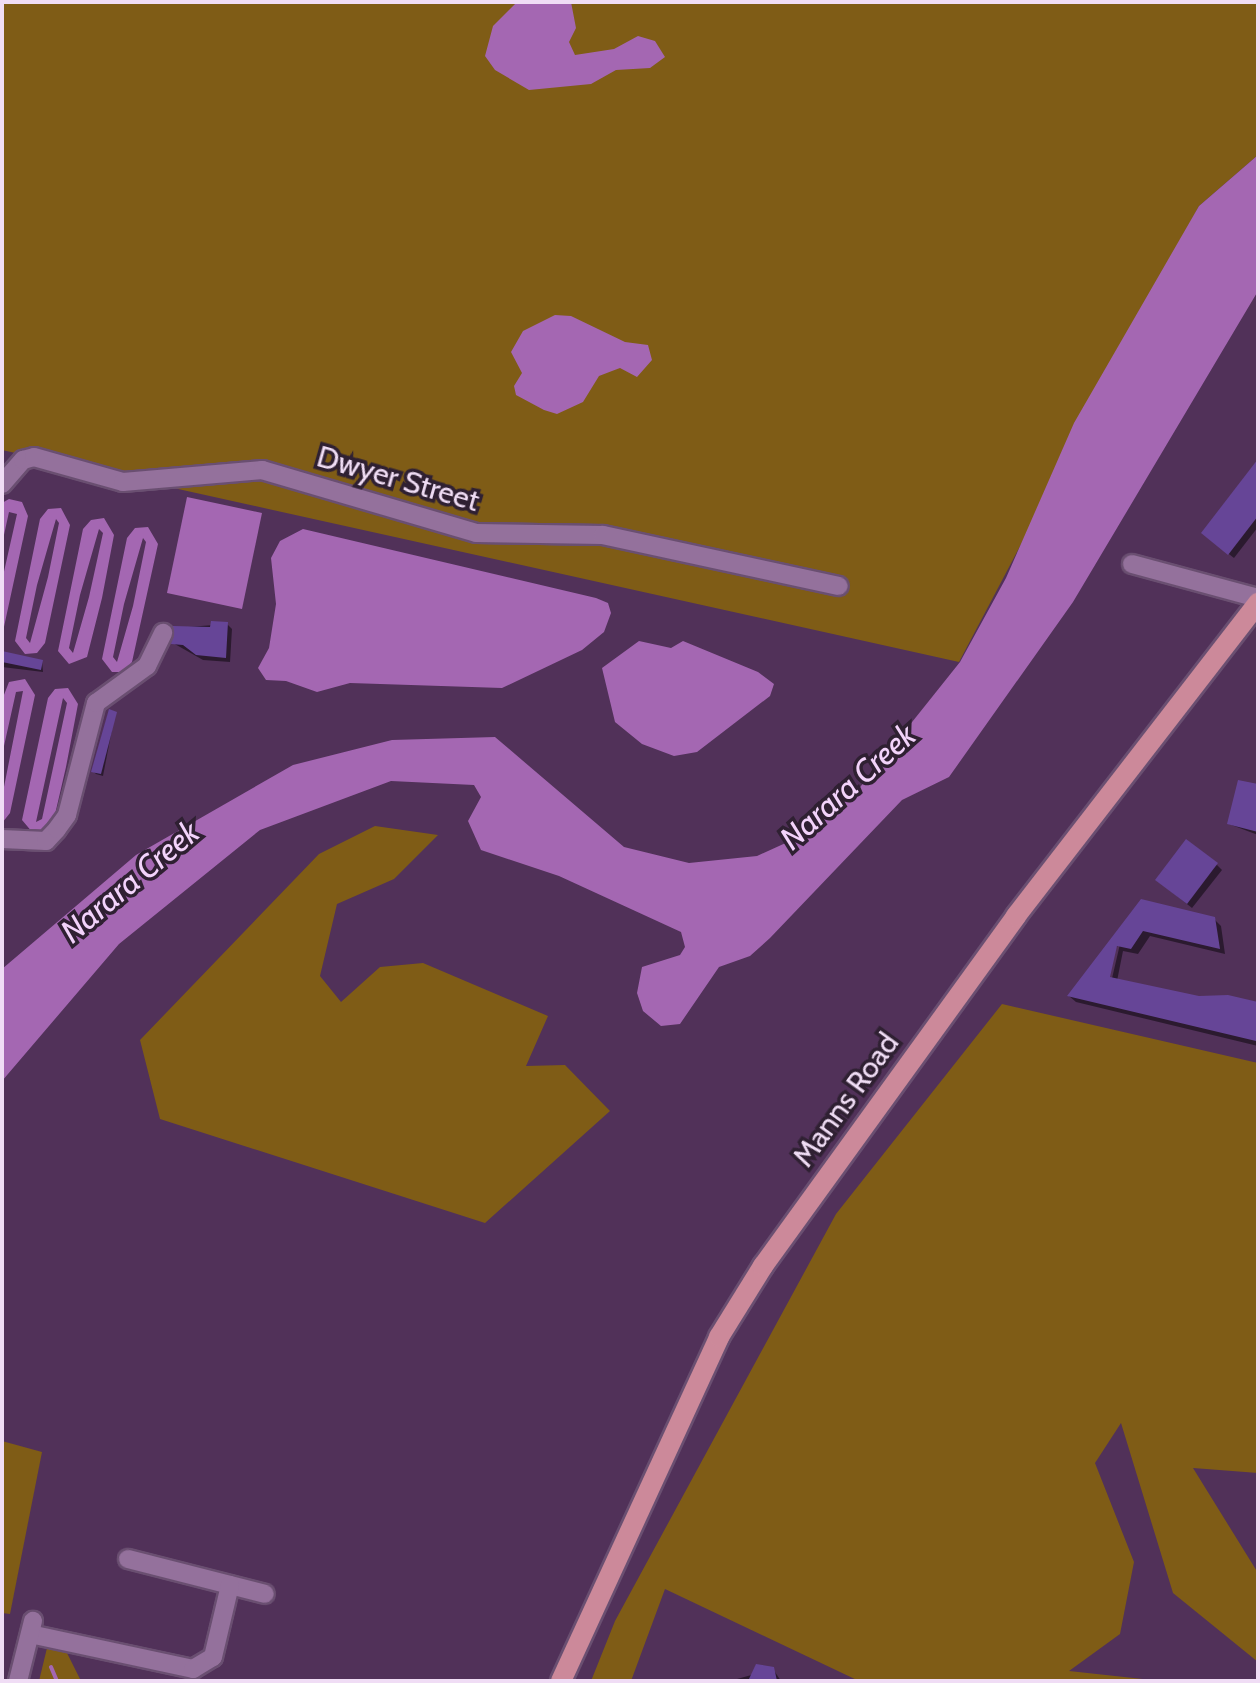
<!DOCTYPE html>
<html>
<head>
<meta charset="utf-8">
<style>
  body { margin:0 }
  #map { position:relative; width:1260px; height:1683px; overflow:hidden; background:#513159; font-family:Cabin,sans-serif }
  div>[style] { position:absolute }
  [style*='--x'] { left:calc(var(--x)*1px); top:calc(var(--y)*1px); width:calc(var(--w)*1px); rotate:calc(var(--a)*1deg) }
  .green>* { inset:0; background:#7f5c16 }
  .water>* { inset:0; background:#a467b2 }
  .shadow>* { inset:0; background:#0007 }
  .stream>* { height:4px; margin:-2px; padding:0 2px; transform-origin:2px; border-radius:2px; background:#a467b2 }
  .building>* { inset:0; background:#664597 }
  .roads { filter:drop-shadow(2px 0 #6a4f71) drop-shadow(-2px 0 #6a4f71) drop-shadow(0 2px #6a4f71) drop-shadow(0 -2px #6a4f71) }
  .minor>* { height:18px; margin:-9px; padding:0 9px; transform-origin:9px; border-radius:9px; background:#94719c }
  .major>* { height:20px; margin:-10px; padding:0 10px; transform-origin:10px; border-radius:10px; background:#cc899a }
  span { translate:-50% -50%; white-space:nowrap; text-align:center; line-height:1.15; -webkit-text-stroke:7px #2f2032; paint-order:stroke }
  .street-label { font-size:30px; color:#f0ddf5 }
  .water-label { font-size:32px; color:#f3d3fb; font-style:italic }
  .frame { position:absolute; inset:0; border:4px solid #f0ddf5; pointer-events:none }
</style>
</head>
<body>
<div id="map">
  <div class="green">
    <i style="clip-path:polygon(2px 2px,1258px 2px,1258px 155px,1199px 206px,959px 662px,2px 450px)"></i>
    <i style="clip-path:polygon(375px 826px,438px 835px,394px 879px,337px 904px,320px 976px,341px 1002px,380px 967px,423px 963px,548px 1016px,526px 1066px,565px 1065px,610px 1111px,485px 1223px,160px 1119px,140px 1040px,319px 854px)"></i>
    <i style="clip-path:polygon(1002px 1004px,1258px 1063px,1258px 1473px,1193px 1468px,1258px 1573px,1258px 1662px,1173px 1593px,1121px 1423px,1095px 1463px,1134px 1562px,1120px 1634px,1069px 1671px,1161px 1681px,859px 1681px,665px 1589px,631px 1681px,591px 1681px,615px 1621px,836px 1214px)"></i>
    <i style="clip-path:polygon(2px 1441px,42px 1452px,10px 1614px,2px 1613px)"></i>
    <i style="clip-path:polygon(47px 1648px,67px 1653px,81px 1681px,39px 1681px)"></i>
  </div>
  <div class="water">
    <i style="clip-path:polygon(517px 2px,571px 2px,576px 28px,569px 42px,575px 55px,614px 49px,638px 36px,655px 41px,665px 57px,650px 68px,616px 70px,591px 84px,529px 90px,495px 70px,485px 56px,493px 26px)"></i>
    <i style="clip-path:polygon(1258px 155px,1258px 291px,1073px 602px,949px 777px,902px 800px,770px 938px,750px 956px,719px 967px,680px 1024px,661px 1026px,643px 1011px,637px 993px,642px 967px,680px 955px,685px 947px,681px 932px,559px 876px,481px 850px,468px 821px,481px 797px,474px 785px,391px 781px,260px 830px,119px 944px,2px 1081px,2px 969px,136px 855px,293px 765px,392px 740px,495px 737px,624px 847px,689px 863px,757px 856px,790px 841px,853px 796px,960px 662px,1006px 578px,1074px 423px,1199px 206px)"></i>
    <i style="clip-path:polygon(555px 315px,571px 316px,625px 342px,648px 345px,652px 360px,637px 377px,620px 368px,612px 371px,599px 376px,583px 402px,557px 414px,544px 410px,516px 395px,514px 386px,522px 373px,511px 352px,523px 331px)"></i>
    <i style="clip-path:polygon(187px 497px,262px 513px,242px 609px,167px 593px)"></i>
    <i style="clip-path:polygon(9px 499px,22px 502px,28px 516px,2px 636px,3px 576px,17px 514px,9px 512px,2px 544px,2px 503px)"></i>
    <i style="clip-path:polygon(evenodd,61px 508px,70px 525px,45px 643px,37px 653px,25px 654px,15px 641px,40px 519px,48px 509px,61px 508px,56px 519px,59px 523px,48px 577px,30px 643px,26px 638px,37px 585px,56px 519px)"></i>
    <i style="clip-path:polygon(evenodd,104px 518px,114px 535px,102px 598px,87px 657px,69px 664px,58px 651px,83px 529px,91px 520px,104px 518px,99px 529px,103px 533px,89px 597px,73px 653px,69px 648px,80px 595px,99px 529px)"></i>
    <i style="clip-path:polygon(evenodd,148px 527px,158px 544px,132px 662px,124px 672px,112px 672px,102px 659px,127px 538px,135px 528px,148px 527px,143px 538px,146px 542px,133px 606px,117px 662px,113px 657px,124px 604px,143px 538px)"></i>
    <i style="clip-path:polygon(303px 529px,596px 598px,608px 603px,611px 613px,604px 632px,582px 650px,502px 688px,350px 683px,317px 692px,286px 681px,266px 680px,258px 668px,269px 648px,276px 604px,271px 558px,280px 541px)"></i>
    <i style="clip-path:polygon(639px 641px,671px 648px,683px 641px,758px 672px,774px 684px,770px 696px,697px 752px,674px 756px,642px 744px,615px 722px,602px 668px)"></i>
    <i style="clip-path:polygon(25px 679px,35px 695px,10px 813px,2px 823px,2px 797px,23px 691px,16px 692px,2px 755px,2px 700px,9px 682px)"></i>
    <i style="clip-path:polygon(evenodd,68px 688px,78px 704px,66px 767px,53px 823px,44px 833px,33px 833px,22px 820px,48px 698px,55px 689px,68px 688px,63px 698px,67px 703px,42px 819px,36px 822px,63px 698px)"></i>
  </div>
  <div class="shadow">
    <i style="clip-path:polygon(1258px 462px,1258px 527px,1234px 558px,1208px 538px)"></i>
    <i style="clip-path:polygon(227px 624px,232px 629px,230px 662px,203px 660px,173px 643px,175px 628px)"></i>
    <i style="clip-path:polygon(2px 653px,42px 661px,43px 672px,2px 667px)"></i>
    <i style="clip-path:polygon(115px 714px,103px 776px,96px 774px,93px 771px)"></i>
    <i style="clip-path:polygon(1258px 786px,1258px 835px,1229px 824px)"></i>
    <i style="clip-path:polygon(1217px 865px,1222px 870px,1192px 908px,1163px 885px)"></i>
    <i style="clip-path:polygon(evenodd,1142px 902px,1214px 919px,1221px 926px,1225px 954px,1150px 936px,1138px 954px,1123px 951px,1117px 981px,1199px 998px,1228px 997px,1258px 1004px,1258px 1046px,1076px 1002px,1069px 996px,1142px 902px,1120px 944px,1110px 987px,1106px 987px,1114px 949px,1120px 944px)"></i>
    <i style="clip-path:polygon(773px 1669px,781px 1681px,738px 1681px,737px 1679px)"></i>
  </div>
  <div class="stream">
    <i style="--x:51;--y:1667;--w:15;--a:67"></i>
  </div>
  <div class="building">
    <i style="clip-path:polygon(1258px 459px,1258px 516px,1228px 555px,1201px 533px)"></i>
    <i style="clip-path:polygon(211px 621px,228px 622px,226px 658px,196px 655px,183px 645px,171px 644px,173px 626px,210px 627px)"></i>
    <i style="clip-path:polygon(2px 651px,43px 660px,41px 670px,2px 662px)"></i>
    <i style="clip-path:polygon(109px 709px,117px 712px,101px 774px,91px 772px)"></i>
    <i style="clip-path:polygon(1238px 780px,1258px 784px,1258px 832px,1227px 824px)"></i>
    <i style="clip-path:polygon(1186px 839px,1218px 863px,1187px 904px,1155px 880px)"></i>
    <i style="clip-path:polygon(1141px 899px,1215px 917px,1220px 949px,1143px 931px,1131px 949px,1117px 946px,1110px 977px,1199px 996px,1228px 995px,1258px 1002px,1256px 1041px,1067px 996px)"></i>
    <i style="clip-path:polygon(756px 1664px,774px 1667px,777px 1681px,748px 1681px)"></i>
  </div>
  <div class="roads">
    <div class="minor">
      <i style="--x:2;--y:484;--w:32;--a:-49"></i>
      <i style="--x:23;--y:460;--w:11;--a:-15"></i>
      <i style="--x:34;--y:457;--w:92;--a:15.7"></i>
      <i style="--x:123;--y:482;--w:140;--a:-4.9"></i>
      <i style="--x:262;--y:470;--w:223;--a:16.4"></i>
      <i style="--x:476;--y:533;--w:127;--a:0.9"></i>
      <i style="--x:603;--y:535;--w:241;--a:12.2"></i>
      <i style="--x:1132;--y:564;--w:131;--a:15.1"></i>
      <i style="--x:2;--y:839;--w:44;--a:2.6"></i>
      <i style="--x:46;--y:841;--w:16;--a:-47"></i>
      <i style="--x:57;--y:829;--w:17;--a:-54"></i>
      <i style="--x:67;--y:815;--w:116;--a:-75.5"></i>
      <i style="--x:96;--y:703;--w:63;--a:-36"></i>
      <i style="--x:147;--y:666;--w:37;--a:-64"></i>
      <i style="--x:128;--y:1559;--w:141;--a:14.3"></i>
      <i style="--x:30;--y:1634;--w:167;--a:12.1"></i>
      <i style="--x:193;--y:1669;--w:23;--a:-31"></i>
      <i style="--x:213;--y:1657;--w:74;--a:-76.7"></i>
      <i style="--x:18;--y:1681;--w:62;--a:-76"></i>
    </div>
    <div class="major">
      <i style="--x:561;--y:1681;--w:379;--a:-65.3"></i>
      <i style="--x:719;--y:1337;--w:84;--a:-58.2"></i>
      <i style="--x:763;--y:1266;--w:432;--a:-54.1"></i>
      <i style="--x:1016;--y:916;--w:396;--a:-52.3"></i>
    </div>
  </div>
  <div class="street-label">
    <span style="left:398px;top:479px;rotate:16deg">Dwyer Street</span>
    <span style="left:846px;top:1100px;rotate:-54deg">Manns Road</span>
  </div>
  <div class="water-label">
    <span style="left:848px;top:787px;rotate:-42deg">Narara Creek</span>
    <span style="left:130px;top:882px;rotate:-40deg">Narara Creek</span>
  </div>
  <div class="frame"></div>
</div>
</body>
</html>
